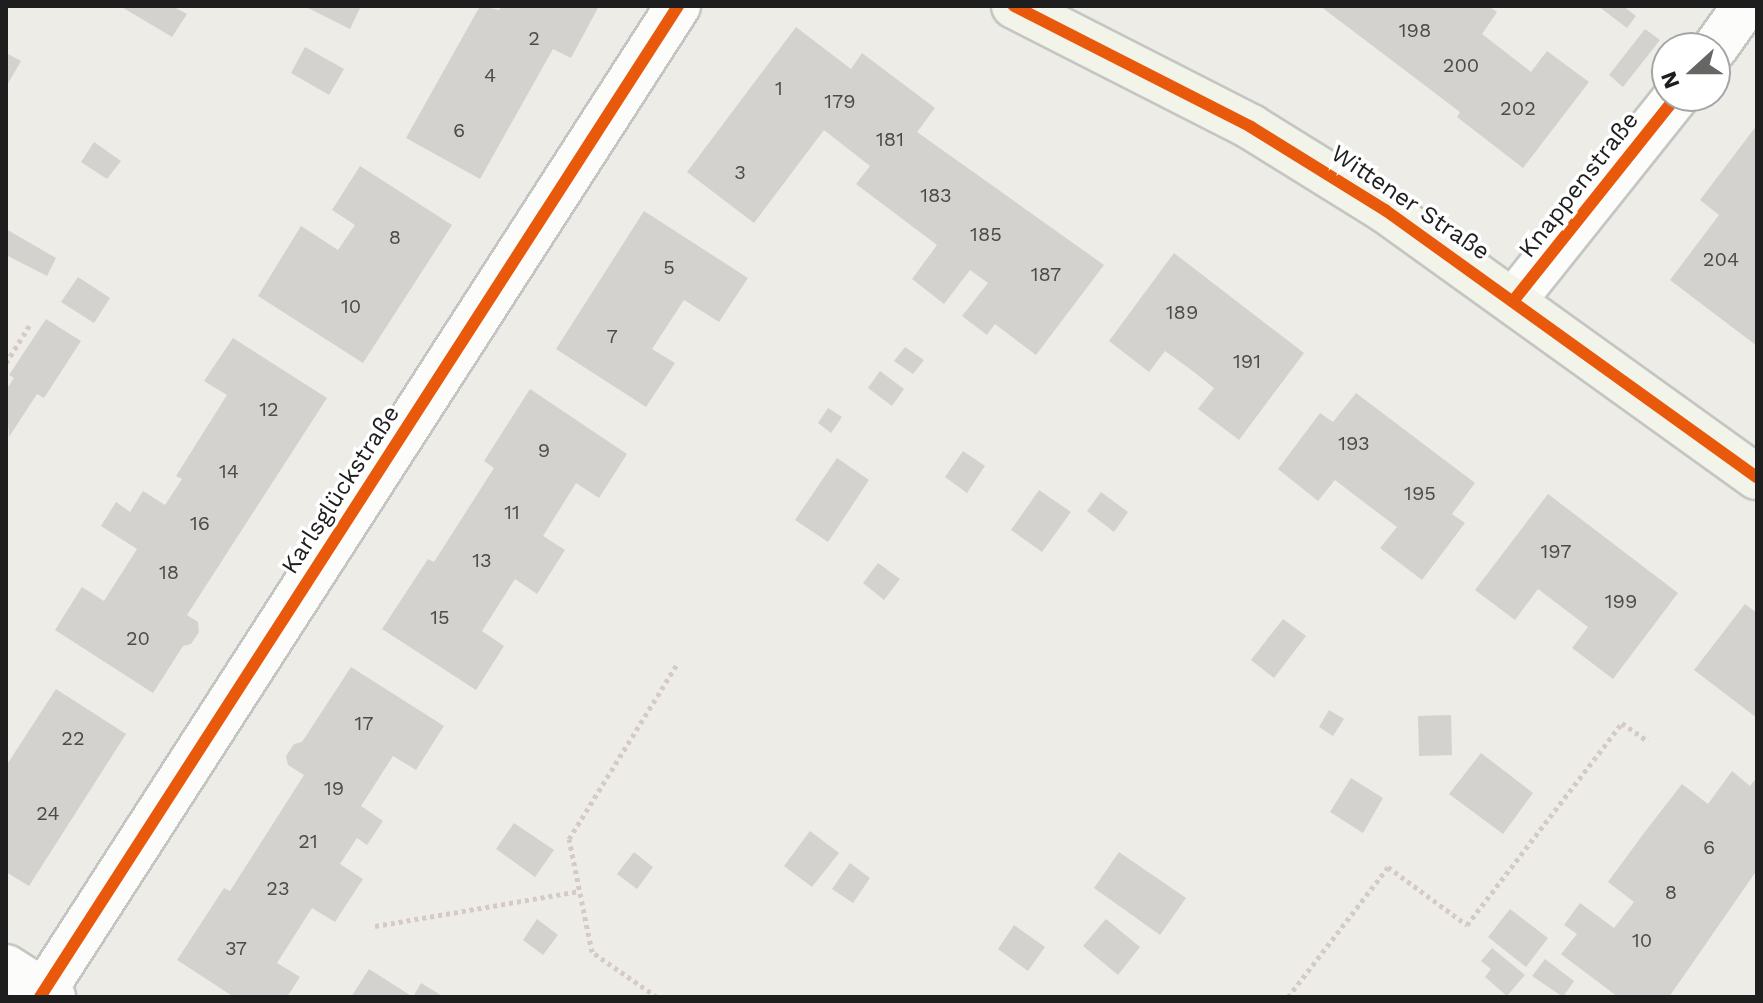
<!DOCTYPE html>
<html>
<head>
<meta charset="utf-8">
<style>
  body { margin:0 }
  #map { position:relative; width:1763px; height:1003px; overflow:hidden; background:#edece7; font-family:"Work Sans",sans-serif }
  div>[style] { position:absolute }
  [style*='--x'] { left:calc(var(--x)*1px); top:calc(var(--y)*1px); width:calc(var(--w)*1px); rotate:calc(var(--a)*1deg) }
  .building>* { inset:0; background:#d4d2ce }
  .path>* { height:5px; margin-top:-2.5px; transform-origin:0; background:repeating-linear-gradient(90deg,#d6cac6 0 4px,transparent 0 8px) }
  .roads { filter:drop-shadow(2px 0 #c5c5c3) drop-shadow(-2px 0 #c5c5c3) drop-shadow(0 2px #c5c5c3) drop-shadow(0 -2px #c5c5c3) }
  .street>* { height:44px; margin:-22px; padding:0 22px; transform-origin:22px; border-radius:22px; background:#fcfcfb }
  .secondary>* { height:44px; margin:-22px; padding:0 22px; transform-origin:22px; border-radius:22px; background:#f2f4ea }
  .cycleway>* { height:12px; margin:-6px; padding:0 6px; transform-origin:6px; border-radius:6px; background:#e8590c }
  span { translate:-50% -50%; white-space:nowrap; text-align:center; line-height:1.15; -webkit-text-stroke:7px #fff; paint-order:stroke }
  .number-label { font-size:20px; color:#4c4b4a }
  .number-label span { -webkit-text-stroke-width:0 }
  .street-label { font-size:24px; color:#1e1e1e }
  .frame { position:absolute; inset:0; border:8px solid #1e1e1e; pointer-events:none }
  .north { position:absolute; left:1651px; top:32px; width:80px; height:80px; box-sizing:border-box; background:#fff; border:2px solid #a5a5a5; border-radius:50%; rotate:249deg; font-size:22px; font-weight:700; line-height:32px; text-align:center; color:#1e1e1e }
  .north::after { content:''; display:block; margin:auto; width:28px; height:36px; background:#666664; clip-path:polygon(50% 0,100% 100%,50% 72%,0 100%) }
</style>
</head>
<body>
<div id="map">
  <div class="building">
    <i style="clip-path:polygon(120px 6px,172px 6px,187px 14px,172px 37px)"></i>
    <i style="clip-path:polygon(304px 6px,361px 6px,350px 29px)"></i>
    <i style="clip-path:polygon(480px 6px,499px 10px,502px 6px,599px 6px,571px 58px,553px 49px,480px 179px,406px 138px)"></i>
    <i style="clip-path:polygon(1320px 6px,1488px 6px,1497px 12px,1482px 34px,1531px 72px,1547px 51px,1589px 82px,1523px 168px,1457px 117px,1460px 112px)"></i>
    <i style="clip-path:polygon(1598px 6px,1623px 6px,1636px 16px,1627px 28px)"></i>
    <i style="clip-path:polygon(796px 27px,851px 69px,862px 53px,935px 108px,917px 132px,1104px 265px,1036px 355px,995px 324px,987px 335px,962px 316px,988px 283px,970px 270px,944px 304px,912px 279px,937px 245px,856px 184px,870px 166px,824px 130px,754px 223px,687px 172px)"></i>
    <i style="clip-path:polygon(1645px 29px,1660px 40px,1623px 87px,1609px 75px)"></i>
    <i style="clip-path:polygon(305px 47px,344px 69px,329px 95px,291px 73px)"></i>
    <i style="clip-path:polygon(6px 53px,21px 61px,6px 87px)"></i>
    <i style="clip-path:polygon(1757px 125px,1757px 346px,1670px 280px,1719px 215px,1700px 200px)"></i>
    <i style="clip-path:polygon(94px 142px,121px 161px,107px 179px,81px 162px)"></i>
    <i style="clip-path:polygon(360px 166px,452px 225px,363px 363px,258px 296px,301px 226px,338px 250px,355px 225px,332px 210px)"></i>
    <i style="clip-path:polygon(644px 211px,748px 278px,719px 322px,684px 300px,652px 349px,675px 363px,646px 407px,556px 349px)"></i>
    <i style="clip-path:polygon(6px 229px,56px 258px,47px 276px,6px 255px)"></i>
    <i style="clip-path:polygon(1174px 253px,1304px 353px,1239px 440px,1198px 409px,1214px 388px,1190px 369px,1165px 351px,1149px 372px,1109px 341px)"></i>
    <i style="clip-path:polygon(78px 277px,110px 298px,94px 323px,61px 302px)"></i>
    <i style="clip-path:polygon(46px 319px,81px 341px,44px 398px,37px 394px,9px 437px,6px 390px,14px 378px,9px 375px)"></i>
    <i style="clip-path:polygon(233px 338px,327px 398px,187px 615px,198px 622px,199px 632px,191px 644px,183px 646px,153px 693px,55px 630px,82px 587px,104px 601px,137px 549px,101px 526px,116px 502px,130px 512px,143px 491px,165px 505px,182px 479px,176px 476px,227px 395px,204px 381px)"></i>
    <i style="clip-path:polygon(905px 347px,924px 360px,913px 374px,894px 361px)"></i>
    <i style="clip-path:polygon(880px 371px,904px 389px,892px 406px,868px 388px)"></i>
    <i style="clip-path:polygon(530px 389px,627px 454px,599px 498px,576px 483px,543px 536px,565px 550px,537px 594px,515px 579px,482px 631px,504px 646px,476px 690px,382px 629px,428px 559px,434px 562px,494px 468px,484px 461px)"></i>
    <i style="clip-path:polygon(1356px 393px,1475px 483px,1452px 514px,1465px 523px,1422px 580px,1380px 548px,1397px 527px,1365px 503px,1335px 480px,1318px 501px,1278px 469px,1320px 413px,1333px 422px)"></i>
    <i style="clip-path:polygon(828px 408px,842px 417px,831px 433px,818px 423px)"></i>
    <i style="clip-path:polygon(963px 451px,985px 466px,967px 493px,945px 477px)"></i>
    <i style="clip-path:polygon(837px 458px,869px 480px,828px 542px,795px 520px)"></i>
    <i style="clip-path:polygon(1039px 490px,1071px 512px,1042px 552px,1011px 530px)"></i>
    <i style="clip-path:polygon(1101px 492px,1128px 512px,1114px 532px,1087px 511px)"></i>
    <i style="clip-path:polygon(1548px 494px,1678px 593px,1613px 679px,1572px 648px,1588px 627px,1538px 589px,1515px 620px,1475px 590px)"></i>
    <i style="clip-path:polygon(878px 563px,900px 579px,884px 600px,863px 583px)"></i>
    <i style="clip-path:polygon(1745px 604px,1757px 613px,1757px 718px,1694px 670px)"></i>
    <i style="clip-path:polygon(1283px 619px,1306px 636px,1274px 678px,1251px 660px)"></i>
    <i style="clip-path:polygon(351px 667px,444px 726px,416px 770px,393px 756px,361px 806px,383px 821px,367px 845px,357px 838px,340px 864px,363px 879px,335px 922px,312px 908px,277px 963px,300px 977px,287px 997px,234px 997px,177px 960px,224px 888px,230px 891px,304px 775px,288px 765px,286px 756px,294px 744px,302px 742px)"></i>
    <i style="clip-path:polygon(56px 689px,126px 734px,29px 886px,6px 872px,6px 766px)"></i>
    <i style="clip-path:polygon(1329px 710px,1344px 719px,1333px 736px,1319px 727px)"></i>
    <i style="clip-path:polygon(1451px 715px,1452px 755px,1419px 756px,1418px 716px)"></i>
    <i style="clip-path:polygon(1481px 753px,1533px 793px,1503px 834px,1449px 794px)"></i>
    <i style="clip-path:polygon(1732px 771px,1750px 786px,1757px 777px,1757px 870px,1669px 997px,1618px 997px,1561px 954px,1577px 934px,1564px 925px,1580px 903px,1614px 928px,1634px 902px,1608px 882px,1644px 833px,1682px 784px,1708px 804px)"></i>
    <i style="clip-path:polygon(1351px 778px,1383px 798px,1363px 833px,1330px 812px)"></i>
    <i style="clip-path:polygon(514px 823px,554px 850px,535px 877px,496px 849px)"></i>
    <i style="clip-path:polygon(810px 831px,839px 853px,812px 887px,784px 866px)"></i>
    <i style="clip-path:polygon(634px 852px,653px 867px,637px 889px,617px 874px)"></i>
    <i style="clip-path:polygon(1119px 852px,1186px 898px,1160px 935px,1094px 888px)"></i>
    <i style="clip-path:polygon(850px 863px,870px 878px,853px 903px,832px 889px)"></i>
    <i style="clip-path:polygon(1510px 909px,1548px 938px,1526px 967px,1488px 937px)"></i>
    <i style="clip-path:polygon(537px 919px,558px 935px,543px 955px,523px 940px)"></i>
    <i style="clip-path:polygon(1106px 919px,1140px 947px,1118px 975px,1083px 946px)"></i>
    <i style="clip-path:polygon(1014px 925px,1045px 947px,1028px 971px,998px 949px)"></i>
    <i style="clip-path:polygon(1492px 948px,1525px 975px,1507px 996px,1485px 977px,1491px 969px,1481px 961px)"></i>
    <i style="clip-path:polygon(1545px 959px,1574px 981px,1563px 997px,1532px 976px)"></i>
    <i style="clip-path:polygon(369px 969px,413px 997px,421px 983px,444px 997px,351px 997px)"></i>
  </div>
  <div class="path">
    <i style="--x:6;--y:363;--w:47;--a:-58"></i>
    <i style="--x:375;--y:926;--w:207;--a:-9.7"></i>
    <i style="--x:657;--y:997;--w:79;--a:-145.3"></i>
    <i style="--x:592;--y:952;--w:115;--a:-101.5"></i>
    <i style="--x:569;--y:839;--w:206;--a:-58.3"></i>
    <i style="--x:1288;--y:997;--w:164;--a:-52.4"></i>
    <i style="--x:1388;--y:867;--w:98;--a:36.3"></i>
    <i style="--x:1467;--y:925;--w:255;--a:-52.5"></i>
    <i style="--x:1622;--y:723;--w:32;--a:35"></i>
  </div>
  <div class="roads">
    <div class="street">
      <i style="--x:1715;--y:48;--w:52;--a:-54.5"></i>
      <i style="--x:1514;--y:300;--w:261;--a:-51.4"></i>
      <i style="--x:6;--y:967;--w:56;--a:32.6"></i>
      <i style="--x:40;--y:997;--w:1179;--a:-57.23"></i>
    </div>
    <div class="secondary">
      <i style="--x:1014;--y:6;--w:266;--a:27"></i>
      <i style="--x:1251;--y:127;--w:158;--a:31.8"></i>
      <i style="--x:1385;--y:210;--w:458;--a:35.7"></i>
    </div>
  </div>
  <div class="cycleway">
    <i style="--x:1014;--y:6;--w:266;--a:27"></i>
    <i style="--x:1251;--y:127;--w:158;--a:31.8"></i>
    <i style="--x:1385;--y:210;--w:458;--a:35.7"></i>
    <i style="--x:1514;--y:300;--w:261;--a:-51.4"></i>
    <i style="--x:40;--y:997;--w:1179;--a:-57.23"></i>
  </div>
  <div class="number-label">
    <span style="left:1415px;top:30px">198</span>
    <span style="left:534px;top:38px">2</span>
    <span style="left:1461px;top:65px">200</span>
    <span style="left:490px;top:75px">4</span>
    <span style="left:779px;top:88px">1</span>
    <span style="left:840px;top:101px">179</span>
    <span style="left:1518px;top:108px">202</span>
    <span style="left:459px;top:130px">6</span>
    <span style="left:890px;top:139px">181</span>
    <span style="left:740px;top:172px">3</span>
    <span style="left:936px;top:195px">183</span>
    <span style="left:986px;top:234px">185</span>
    <span style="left:395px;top:237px">8</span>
    <span style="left:1721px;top:259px">204</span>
    <span style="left:669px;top:267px">5</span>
    <span style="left:1046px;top:274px">187</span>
    <span style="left:351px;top:306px">10</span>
    <span style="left:1182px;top:312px">189</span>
    <span style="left:612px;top:336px">7</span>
    <span style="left:1247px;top:361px">191</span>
    <span style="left:269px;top:409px">12</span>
    <span style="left:1354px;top:443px">193</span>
    <span style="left:544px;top:450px">9</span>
    <span style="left:229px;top:471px">14</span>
    <span style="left:1420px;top:493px">195</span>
    <span style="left:512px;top:512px">11</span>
    <span style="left:200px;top:523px">16</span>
    <span style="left:1556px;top:551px">197</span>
    <span style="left:482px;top:560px">13</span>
    <span style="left:169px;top:572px">18</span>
    <span style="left:1621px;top:601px">199</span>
    <span style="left:440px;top:617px">15</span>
    <span style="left:138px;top:638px">20</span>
    <span style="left:364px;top:723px">17</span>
    <span style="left:73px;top:738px">22</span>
    <span style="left:334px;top:788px">19</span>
    <span style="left:48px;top:813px">24</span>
    <span style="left:308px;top:841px">21</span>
    <span style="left:1709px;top:847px">6</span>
    <span style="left:278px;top:888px">23</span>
    <span style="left:1671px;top:892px">8</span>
    <span style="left:1642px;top:940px">10</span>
    <span style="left:236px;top:948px">37</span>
  </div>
  <div class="street-label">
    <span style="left:1579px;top:185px;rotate:-52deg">Knappenstraße</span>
    <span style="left:1410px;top:203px;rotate:34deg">Wittener Straße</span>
    <span style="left:341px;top:490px;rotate:-57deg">Karlsglückstraße</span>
  </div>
  <div class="frame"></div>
  <div class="north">N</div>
</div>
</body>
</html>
